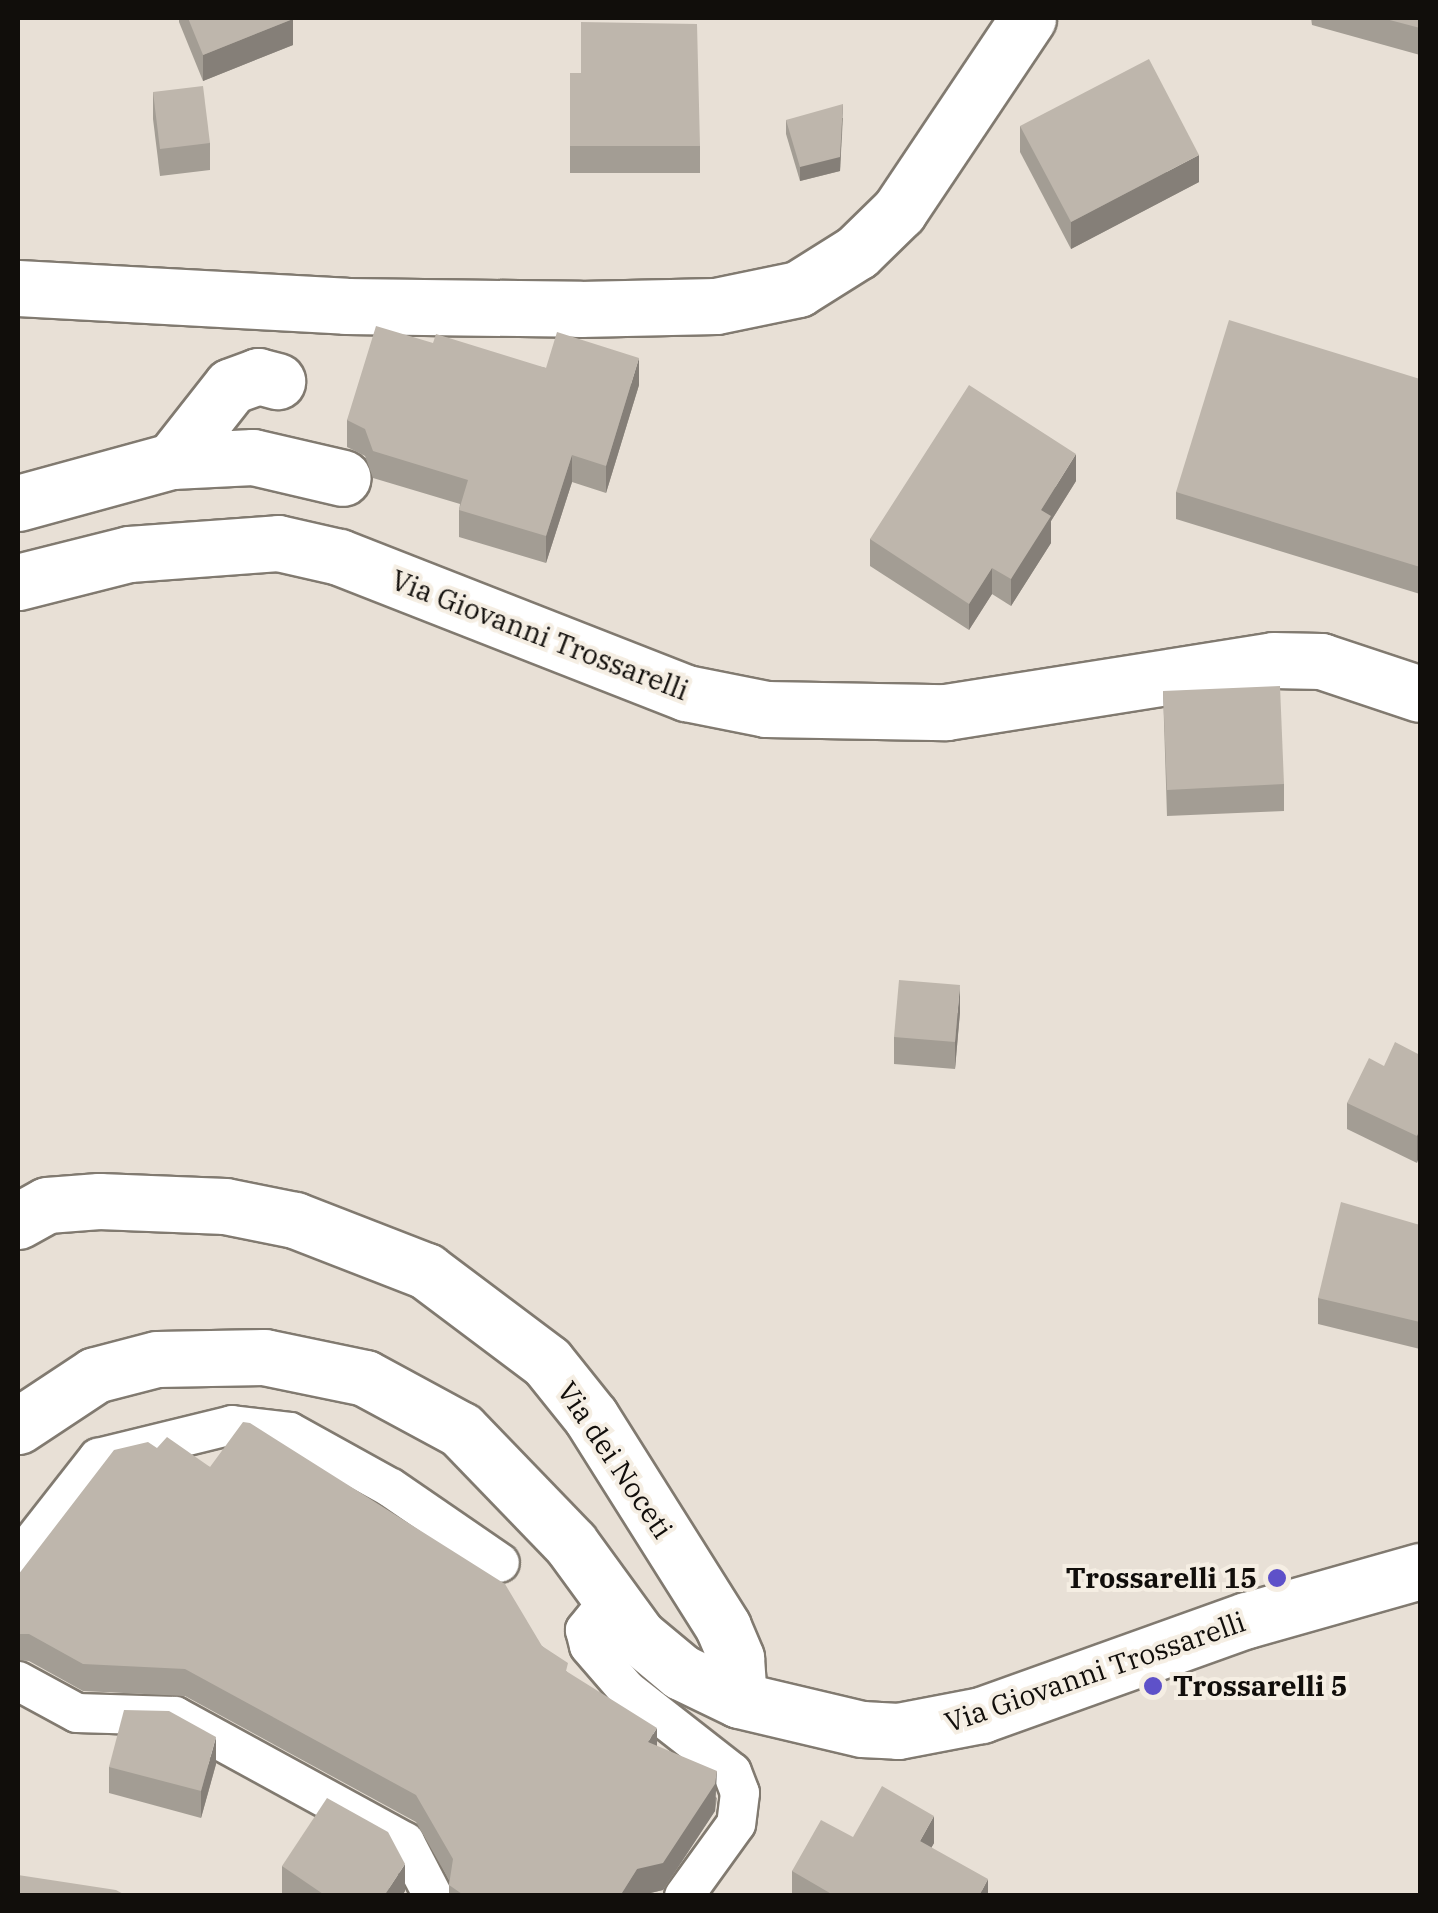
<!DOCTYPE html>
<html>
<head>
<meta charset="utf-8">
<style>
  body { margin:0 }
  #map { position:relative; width:1438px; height:1913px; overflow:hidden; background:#e8e0d6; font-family:"IBM Plex Serif",serif }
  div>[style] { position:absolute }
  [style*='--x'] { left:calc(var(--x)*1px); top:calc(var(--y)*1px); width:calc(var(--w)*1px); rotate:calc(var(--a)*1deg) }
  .roads { filter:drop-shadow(2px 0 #817a70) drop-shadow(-2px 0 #817a70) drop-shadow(0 2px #817a70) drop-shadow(0 -2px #817a70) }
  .service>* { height:38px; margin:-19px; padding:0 19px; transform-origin:19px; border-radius:19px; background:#fff }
  .minor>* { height:55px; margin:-27.5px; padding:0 27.5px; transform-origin:27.5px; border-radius:27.5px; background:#fff }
  .wall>* { inset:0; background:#a39d94 }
  .shaded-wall>* { inset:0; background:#857f78 }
  .building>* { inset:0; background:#beb6ac }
  .dots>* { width:28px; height:28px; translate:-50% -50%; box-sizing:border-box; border:5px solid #f5eee3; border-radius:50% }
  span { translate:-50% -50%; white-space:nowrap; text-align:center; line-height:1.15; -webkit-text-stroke:8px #f5eee3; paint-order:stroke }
  .street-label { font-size:28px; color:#110e0b }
  .poi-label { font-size:28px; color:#110e0b; font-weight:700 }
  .right { translate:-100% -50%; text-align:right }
  .left { translate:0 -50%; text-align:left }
  .frame { position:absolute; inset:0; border:20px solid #110e0b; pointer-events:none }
</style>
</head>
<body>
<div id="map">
  <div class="roads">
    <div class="service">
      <i style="--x:18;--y:1560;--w:130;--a:-51.9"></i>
      <i style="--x:98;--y:1458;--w:138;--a:-13.8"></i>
      <i style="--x:232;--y:1425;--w:58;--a:6.9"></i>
      <i style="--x:290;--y:1432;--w:115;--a:29"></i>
      <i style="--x:391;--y:1488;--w:132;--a:34.5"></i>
      <i style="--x:610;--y:1599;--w:40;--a:129"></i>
      <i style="--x:585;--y:1630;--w:16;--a:76"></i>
      <i style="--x:589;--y:1646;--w:58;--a:49.2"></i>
      <i style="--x:627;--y:1690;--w:133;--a:38"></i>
      <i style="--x:732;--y:1772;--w:22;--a:69"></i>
      <i style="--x:740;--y:1793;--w:31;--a:97"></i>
      <i style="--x:736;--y:1824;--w:89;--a:125.8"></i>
      <i style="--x:18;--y:1681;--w:67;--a:28.5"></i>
      <i style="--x:77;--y:1713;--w:98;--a:1.8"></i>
      <i style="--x:175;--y:1716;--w:262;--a:28.7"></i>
      <i style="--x:405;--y:1842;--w:61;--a:62.6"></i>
    </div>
    <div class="minor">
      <i style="--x:18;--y:288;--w:328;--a:3.1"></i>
      <i style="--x:346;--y:306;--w:234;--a:0.7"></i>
      <i style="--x:580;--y:309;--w:136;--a:-1.3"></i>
      <i style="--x:716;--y:306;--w:84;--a:-11.7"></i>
      <i style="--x:798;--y:289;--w:70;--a:-32.1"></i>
      <i style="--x:857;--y:252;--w:59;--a:-44.3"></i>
      <i style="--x:899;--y:211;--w:232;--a:-56.2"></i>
      <i style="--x:172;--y:461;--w:95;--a:-51.8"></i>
      <i style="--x:231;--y:386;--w:29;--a:-20"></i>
      <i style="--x:258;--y:376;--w:20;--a:15"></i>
      <i style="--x:18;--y:503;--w:160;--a:-15.3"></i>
      <i style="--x:172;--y:461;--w:81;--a:-2.8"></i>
      <i style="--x:253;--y:457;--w:92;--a:13.1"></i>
      <i style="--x:18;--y:582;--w:114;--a:-14.2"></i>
      <i style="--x:129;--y:554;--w:149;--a:-4.2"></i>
      <i style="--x:278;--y:543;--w:63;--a:12.9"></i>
      <i style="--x:339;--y:557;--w:373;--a:21.4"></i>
      <i style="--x:686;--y:693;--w:82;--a:11.3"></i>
      <i style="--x:766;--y:709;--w:180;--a:1"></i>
      <i style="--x:946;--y:712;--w:331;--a:-9"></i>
      <i style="--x:1273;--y:660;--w:48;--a:1.2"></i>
      <i style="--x:1321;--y:661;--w:104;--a:18.4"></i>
      <i style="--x:18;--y:1221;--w:33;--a:-29"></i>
      <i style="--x:47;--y:1205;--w:52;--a:-4.4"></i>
      <i style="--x:99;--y:1201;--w:126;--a:2.3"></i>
      <i style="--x:225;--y:1206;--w:71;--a:11.3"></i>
      <i style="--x:295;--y:1220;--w:141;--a:21.3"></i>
      <i style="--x:426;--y:1271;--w:151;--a:36.9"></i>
      <i style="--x:547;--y:1362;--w:70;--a:51.3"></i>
      <i style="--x:591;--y:1417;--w:248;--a:57.8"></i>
      <i style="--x:723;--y:1627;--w:34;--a:67"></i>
      <i style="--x:736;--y:1658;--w:42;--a:85.9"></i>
      <i style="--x:18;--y:1426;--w:92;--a:-33.5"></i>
      <i style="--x:95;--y:1375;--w:64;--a:-14.5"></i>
      <i style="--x:157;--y:1359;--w:107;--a:-1.1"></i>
      <i style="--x:264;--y:1357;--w:103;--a:11.7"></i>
      <i style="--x:365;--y:1378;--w:109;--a:28.4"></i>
      <i style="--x:461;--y:1430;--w:158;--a:46"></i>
      <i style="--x:571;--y:1544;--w:114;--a:53.9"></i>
      <i style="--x:638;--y:1636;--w:56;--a:39.9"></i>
      <i style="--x:681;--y:1672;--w:64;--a:25.8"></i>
      <i style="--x:739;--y:1700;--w:126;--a:13.3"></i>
      <i style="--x:862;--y:1729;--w:36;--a:3"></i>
      <i style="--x:898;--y:1731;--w:85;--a:-10.9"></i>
      <i style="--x:981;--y:1715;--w:282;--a:-19.7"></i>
      <i style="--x:1247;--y:1620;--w:180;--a:-15.8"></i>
    </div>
  </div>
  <div class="wall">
    <i style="clip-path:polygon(179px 18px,292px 18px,293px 45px,203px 81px,179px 22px)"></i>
    <i style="clip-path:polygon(1311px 18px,1420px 18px,1420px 55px,1312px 25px)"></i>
    <i style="clip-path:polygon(570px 73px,581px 73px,700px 146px,700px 173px,570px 173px)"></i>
    <i style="clip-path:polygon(153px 92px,210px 143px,210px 170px,160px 176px,153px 119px)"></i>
    <i style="clip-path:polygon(843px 118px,840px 171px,800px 181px,786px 134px,786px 120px)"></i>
    <i style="clip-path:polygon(1020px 126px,1199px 182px,1071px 249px,1020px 152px)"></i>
    <i style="clip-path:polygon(433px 343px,546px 368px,639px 385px,606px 493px,572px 482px,546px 563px,459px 537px,459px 510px,460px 504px,373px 478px,365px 456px,347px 447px,347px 420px)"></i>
    <i style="clip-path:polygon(1420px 379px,1420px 594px,1176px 519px,1176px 492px)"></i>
    <i style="clip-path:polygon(1076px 481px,1051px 521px,1051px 543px,1011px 606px,992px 594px,969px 630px,870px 566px,870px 539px)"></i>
    <i style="clip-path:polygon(1163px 691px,1284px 784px,1284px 811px,1167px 816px)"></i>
    <i style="clip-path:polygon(960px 1012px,955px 1069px,894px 1064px,894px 1037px)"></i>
    <i style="clip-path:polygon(1420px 1055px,1417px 1163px,1347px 1129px,1347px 1103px)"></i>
    <i style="clip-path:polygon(1420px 1225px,1420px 1349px,1318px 1324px,1318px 1298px)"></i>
    <i style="clip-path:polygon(157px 1448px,210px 1467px,542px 1646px,568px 1673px,717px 1798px,715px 1811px,663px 1890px,638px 1896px,449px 1896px,449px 1880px,416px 1822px,185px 1696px,83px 1691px,29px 1661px,18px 1660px,18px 1575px)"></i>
    <i style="clip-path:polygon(216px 1764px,201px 1818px,109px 1793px,109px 1767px)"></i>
    <i style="clip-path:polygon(853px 1837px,934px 1843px,931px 1848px,988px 1896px,792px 1896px,792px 1871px)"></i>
    <i style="clip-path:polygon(282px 1866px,405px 1891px,402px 1896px,286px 1896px,282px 1893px)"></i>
  </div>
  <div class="shaded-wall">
    <i style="clip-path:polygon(293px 19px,293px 45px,203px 81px,203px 55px)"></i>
    <i style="clip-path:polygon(843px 104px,840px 171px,800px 181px,800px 167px)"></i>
    <i style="clip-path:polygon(1199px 155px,1199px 182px,1071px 249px,1071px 222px)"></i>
    <i style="clip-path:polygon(639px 358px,639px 385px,606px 493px,606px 466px)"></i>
    <i style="clip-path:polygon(1076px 454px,1076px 481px,1051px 521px,1051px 543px,1011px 606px,1011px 579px,1041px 510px)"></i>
    <i style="clip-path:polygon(572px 455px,572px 482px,546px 563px,546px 536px)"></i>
    <i style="clip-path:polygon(992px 568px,992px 594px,969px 630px,969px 604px)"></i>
    <i style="clip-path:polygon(960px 985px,960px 1012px,955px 1069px,955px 1042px)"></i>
    <i style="clip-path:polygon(1420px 1127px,1420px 1154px,1417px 1163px,1417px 1136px)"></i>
    <i style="clip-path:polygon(657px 1728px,657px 1755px,648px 1742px)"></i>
    <i style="clip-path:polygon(216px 1737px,216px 1764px,201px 1818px,201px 1791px)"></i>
    <i style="clip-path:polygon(717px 1771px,715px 1811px,663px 1890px,638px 1896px,620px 1896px,637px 1869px)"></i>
    <i style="clip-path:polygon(934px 1816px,934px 1843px,920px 1868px,920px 1841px)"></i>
    <i style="clip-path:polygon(405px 1864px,405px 1891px,402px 1896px,384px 1896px)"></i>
    <i style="clip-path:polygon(988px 1879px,988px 1896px,979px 1896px)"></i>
  </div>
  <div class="building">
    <i style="clip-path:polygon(188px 18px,292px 18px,293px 19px,203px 55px)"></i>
    <i style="clip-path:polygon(1382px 18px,1420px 18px,1420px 28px)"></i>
    <i style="clip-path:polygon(581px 22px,697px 24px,700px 146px,570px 146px,570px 73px,581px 73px)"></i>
    <i style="clip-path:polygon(1149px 59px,1199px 155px,1071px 222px,1020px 126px)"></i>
    <i style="clip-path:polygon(203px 86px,210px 143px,160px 149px,153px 92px)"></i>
    <i style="clip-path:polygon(843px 104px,840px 157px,800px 167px,786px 120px)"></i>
    <i style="clip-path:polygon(1229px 320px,1420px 379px,1420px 567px,1176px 492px)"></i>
    <i style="clip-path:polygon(376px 326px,433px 343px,436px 334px,546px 368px,557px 332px,639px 358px,606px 466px,572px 455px,546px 536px,459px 510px,468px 480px,373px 451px,365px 429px,347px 420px)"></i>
    <i style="clip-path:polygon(969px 385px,1076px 454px,1041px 510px,1051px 516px,1011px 579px,992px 568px,969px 604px,870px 539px)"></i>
    <i style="clip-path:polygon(1280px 686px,1284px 784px,1167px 790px,1163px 691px)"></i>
    <i style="clip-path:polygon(899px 980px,960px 985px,955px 1042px,894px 1037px)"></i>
    <i style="clip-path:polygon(1395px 1042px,1420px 1055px,1420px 1127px,1417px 1136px,1347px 1103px,1369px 1058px,1384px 1066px)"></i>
    <i style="clip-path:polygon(1341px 1202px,1420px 1225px,1420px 1322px,1318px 1298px)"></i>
    <i style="clip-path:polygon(243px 1422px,250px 1423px,505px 1584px,542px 1646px,568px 1663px,566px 1671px,657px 1728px,648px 1742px,717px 1771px,715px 1784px,663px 1863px,637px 1869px,620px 1896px,465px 1896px,449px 1885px,453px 1859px,416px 1795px,185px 1669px,83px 1664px,29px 1634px,18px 1634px,18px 1575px,114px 1450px,148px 1442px,157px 1448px,167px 1437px,210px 1467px)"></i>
    <i style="clip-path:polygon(124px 1710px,169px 1711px,216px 1737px,201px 1791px,109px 1767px)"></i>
    <i style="clip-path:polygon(882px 1786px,934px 1816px,920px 1841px,988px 1879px,979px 1896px,835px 1896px,792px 1871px,821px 1820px,853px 1837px)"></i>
    <i style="clip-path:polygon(327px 1798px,388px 1832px,405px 1864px,384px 1896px,326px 1896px,282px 1866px)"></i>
    <i style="clip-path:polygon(18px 1875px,116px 1890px,127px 1896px,18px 1896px)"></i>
  </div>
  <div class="dots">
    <i style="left:1277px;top:1578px;background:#5e51c9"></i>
    <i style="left:1153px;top:1686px;background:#5e51c9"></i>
  </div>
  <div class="street-label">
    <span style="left:540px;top:635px;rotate:21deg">Via Giovanni Trossarelli</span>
    <span style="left:615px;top:1460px;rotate:56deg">Via dei Noceti</span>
    <span style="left:1095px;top:1672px;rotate:-19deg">Via Giovanni Trossarelli</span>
  </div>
  <div class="poi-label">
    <span class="right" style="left:1257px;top:1578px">Trossarelli 15</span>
    <span class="left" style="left:1173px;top:1686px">Trossarelli 5</span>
  </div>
  <div class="frame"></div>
</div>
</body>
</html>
